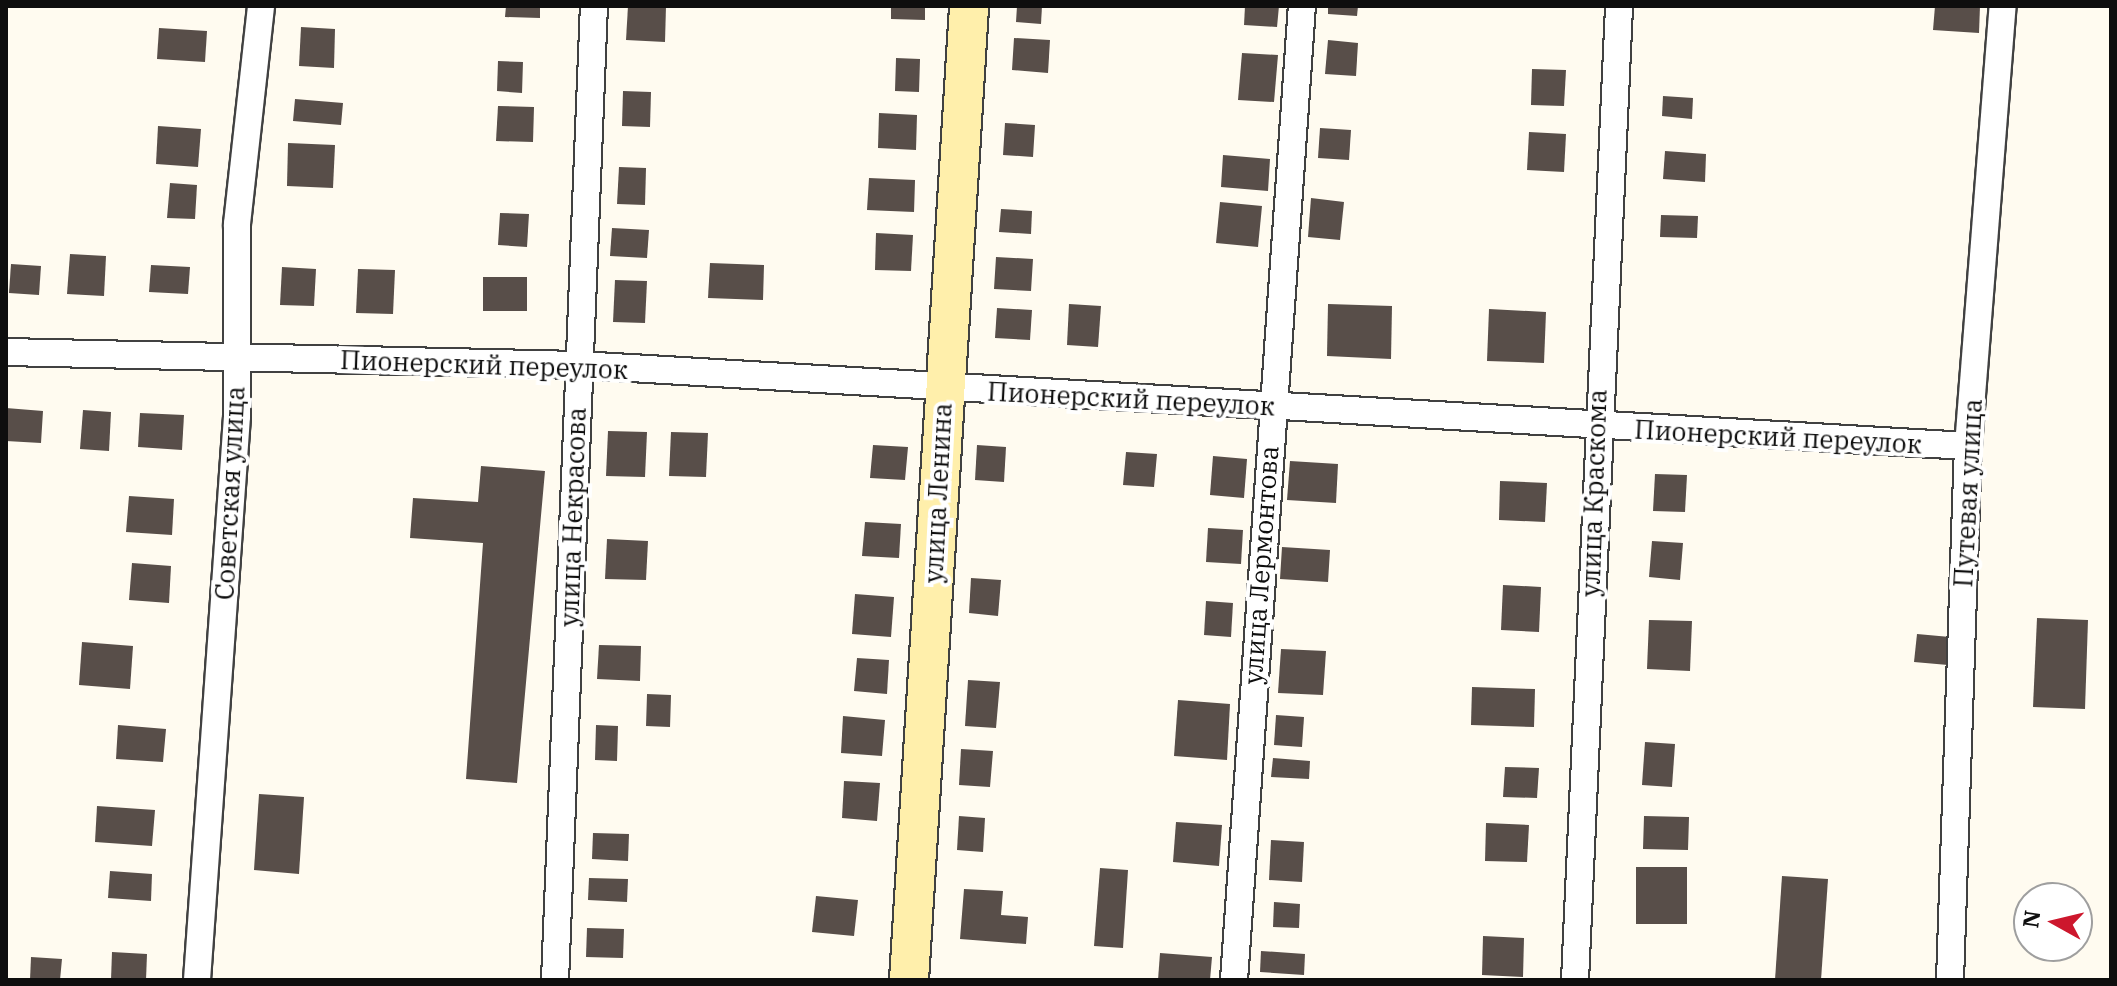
<!DOCTYPE html>
<html>
<head>
<meta charset="utf-8">
<style>
  body { margin:0 }
  #map { position:relative; width:2117px; height:986px; overflow:hidden; background:#fffbf0; font-family:"IBM Plex Serif",serif }
  div>[style] { position:absolute }
  [style*='--x'] { left:calc(var(--x)*1px); top:calc(var(--y)*1px); width:calc(var(--w)*1px); rotate:calc(var(--a)*1deg) }
  .building>* { inset:0; background:#584e49 }
  .roads { filter:drop-shadow(2px 0 #414141) drop-shadow(-2px 0 #414141) drop-shadow(0 2px #414141) drop-shadow(0 -2px #414141) }
  .street>* { height:26px; margin:-13px; padding:0 13px; transform-origin:13px; border-radius:13px; background:#fff }
  .secondary>* { height:38px; margin:-19px; padding:0 19px; transform-origin:19px; border-radius:19px; background:#ffefab }
  span { translate:-50% -50%; white-space:nowrap; text-align:center; line-height:1.15; -webkit-text-stroke:8px #fff; paint-order:stroke }
  .street-label { font-size:26px; color:#0e0e0e }
  .frame { position:absolute; inset:0; border:8px solid #0e0e0e; pointer-events:none }
  .north { position:absolute; left:2013px; top:882px; width:80px; height:80px; box-sizing:border-box; background:#fff; border:2px solid #9f9f9f; border-radius:50%; rotate:278deg; font-size:22px; font-weight:700; line-height:32px; text-align:center; color:#0e0e0e }
  .north::after { content:''; display:block; margin:auto; width:28px; height:36px; background:#cd172d; clip-path:polygon(50% 0,100% 100%,50% 72%,0 100%) }
</style>
</head>
<body>
<div id="map">
  <div class="building">
    <i style="clip-path:polygon(506px 6px,540px 6px,540px 18px,505px 17px)"></i>
    <i style="clip-path:polygon(628px 6px,666px 6px,665px 42px,626px 40px)"></i>
    <i style="clip-path:polygon(891px 6px,925px 6px,925px 20px,891px 19px)"></i>
    <i style="clip-path:polygon(1017px 6px,1042px 6px,1041px 24px,1016px 22px)"></i>
    <i style="clip-path:polygon(1245px 6px,1279px 6px,1277px 27px,1244px 25px)"></i>
    <i style="clip-path:polygon(1328px 6px,1358px 6px,1357px 16px,1328px 14px)"></i>
    <i style="clip-path:polygon(1935px 6px,1980px 6px,1979px 33px,1933px 30px)"></i>
    <i style="clip-path:polygon(301px 27px,335px 29px,334px 68px,299px 66px)"></i>
    <i style="clip-path:polygon(159px 28px,207px 31px,205px 62px,157px 59px)"></i>
    <i style="clip-path:polygon(1014px 38px,1050px 40px,1048px 73px,1012px 70px)"></i>
    <i style="clip-path:polygon(1328px 40px,1358px 43px,1356px 76px,1325px 74px)"></i>
    <i style="clip-path:polygon(1242px 53px,1278px 55px,1274px 102px,1238px 100px)"></i>
    <i style="clip-path:polygon(896px 58px,920px 59px,919px 92px,895px 91px)"></i>
    <i style="clip-path:polygon(498px 61px,523px 62px,522px 93px,497px 91px)"></i>
    <i style="clip-path:polygon(1532px 69px,1566px 70px,1564px 106px,1531px 105px)"></i>
    <i style="clip-path:polygon(623px 91px,651px 92px,650px 127px,622px 126px)"></i>
    <i style="clip-path:polygon(1663px 96px,1693px 98px,1692px 119px,1662px 116px)"></i>
    <i style="clip-path:polygon(295px 99px,343px 103px,341px 125px,293px 121px)"></i>
    <i style="clip-path:polygon(498px 106px,534px 107px,533px 142px,496px 141px)"></i>
    <i style="clip-path:polygon(879px 113px,917px 115px,916px 150px,878px 148px)"></i>
    <i style="clip-path:polygon(1005px 123px,1035px 125px,1033px 157px,1003px 155px)"></i>
    <i style="clip-path:polygon(158px 126px,201px 129px,198px 167px,156px 164px)"></i>
    <i style="clip-path:polygon(1320px 128px,1351px 130px,1349px 160px,1318px 158px)"></i>
    <i style="clip-path:polygon(1529px 132px,1566px 134px,1564px 172px,1527px 170px)"></i>
    <i style="clip-path:polygon(288px 143px,335px 145px,333px 188px,287px 186px)"></i>
    <i style="clip-path:polygon(1665px 151px,1706px 154px,1705px 182px,1663px 179px)"></i>
    <i style="clip-path:polygon(1223px 155px,1270px 159px,1268px 191px,1221px 187px)"></i>
    <i style="clip-path:polygon(619px 167px,646px 168px,645px 205px,617px 204px)"></i>
    <i style="clip-path:polygon(869px 178px,915px 180px,914px 212px,867px 210px)"></i>
    <i style="clip-path:polygon(170px 183px,197px 185px,195px 219px,167px 218px)"></i>
    <i style="clip-path:polygon(1311px 198px,1344px 202px,1340px 240px,1308px 237px)"></i>
    <i style="clip-path:polygon(1220px 202px,1262px 206px,1258px 247px,1216px 243px)"></i>
    <i style="clip-path:polygon(1001px 209px,1032px 211px,1031px 234px,999px 232px)"></i>
    <i style="clip-path:polygon(500px 213px,529px 214px,527px 247px,498px 245px)"></i>
    <i style="clip-path:polygon(1661px 215px,1698px 216px,1697px 238px,1660px 237px)"></i>
    <i style="clip-path:polygon(612px 228px,649px 230px,647px 258px,610px 256px)"></i>
    <i style="clip-path:polygon(876px 233px,913px 235px,911px 271px,875px 270px)"></i>
    <i style="clip-path:polygon(70px 254px,106px 256px,104px 296px,67px 294px)"></i>
    <i style="clip-path:polygon(996px 257px,1033px 259px,1031px 291px,994px 289px)"></i>
    <i style="clip-path:polygon(710px 263px,764px 265px,763px 300px,708px 298px)"></i>
    <i style="clip-path:polygon(11px 264px,41px 266px,39px 295px,9px 293px)"></i>
    <i style="clip-path:polygon(151px 265px,190px 267px,188px 294px,149px 292px)"></i>
    <i style="clip-path:polygon(282px 267px,316px 269px,314px 306px,280px 305px)"></i>
    <i style="clip-path:polygon(358px 269px,395px 270px,393px 314px,356px 313px)"></i>
    <i style="clip-path:polygon(483px 277px,527px 277px,527px 311px,483px 311px)"></i>
    <i style="clip-path:polygon(615px 280px,647px 281px,645px 323px,613px 322px)"></i>
    <i style="clip-path:polygon(1069px 304px,1101px 306px,1098px 347px,1067px 345px)"></i>
    <i style="clip-path:polygon(1328px 304px,1392px 306px,1391px 359px,1327px 356px)"></i>
    <i style="clip-path:polygon(997px 308px,1032px 310px,1030px 340px,995px 338px)"></i>
    <i style="clip-path:polygon(1489px 309px,1546px 312px,1544px 363px,1487px 361px)"></i>
    <i style="clip-path:polygon(6px 408px,43px 411px,41px 443px,6px 441px)"></i>
    <i style="clip-path:polygon(83px 410px,111px 412px,109px 451px,80px 449px)"></i>
    <i style="clip-path:polygon(140px 413px,184px 415px,182px 450px,138px 447px)"></i>
    <i style="clip-path:polygon(608px 431px,647px 432px,645px 477px,606px 476px)"></i>
    <i style="clip-path:polygon(671px 432px,708px 433px,706px 477px,669px 476px)"></i>
    <i style="clip-path:polygon(873px 445px,908px 447px,905px 480px,870px 478px)"></i>
    <i style="clip-path:polygon(977px 445px,1006px 447px,1004px 482px,975px 480px)"></i>
    <i style="clip-path:polygon(1126px 452px,1157px 454px,1154px 487px,1123px 485px)"></i>
    <i style="clip-path:polygon(1213px 456px,1247px 459px,1244px 498px,1210px 495px)"></i>
    <i style="clip-path:polygon(1290px 461px,1338px 464px,1336px 503px,1287px 500px)"></i>
    <i style="clip-path:polygon(481px 466px,545px 471px,517px 783px,466px 779px,483px 543px,410px 538px,413px 498px,478px 502px)"></i>
    <i style="clip-path:polygon(1655px 474px,1687px 475px,1685px 512px,1653px 511px)"></i>
    <i style="clip-path:polygon(1500px 481px,1547px 483px,1545px 522px,1499px 520px)"></i>
    <i style="clip-path:polygon(129px 496px,174px 499px,172px 535px,126px 532px)"></i>
    <i style="clip-path:polygon(865px 522px,901px 524px,899px 558px,862px 556px)"></i>
    <i style="clip-path:polygon(1208px 528px,1243px 530px,1241px 564px,1206px 562px)"></i>
    <i style="clip-path:polygon(607px 539px,648px 541px,646px 580px,605px 579px)"></i>
    <i style="clip-path:polygon(1652px 541px,1683px 543px,1680px 580px,1649px 577px)"></i>
    <i style="clip-path:polygon(1282px 547px,1330px 550px,1328px 582px,1280px 579px)"></i>
    <i style="clip-path:polygon(132px 563px,171px 566px,169px 603px,129px 600px)"></i>
    <i style="clip-path:polygon(971px 578px,1001px 580px,998px 616px,969px 613px)"></i>
    <i style="clip-path:polygon(1503px 585px,1541px 587px,1539px 632px,1501px 630px)"></i>
    <i style="clip-path:polygon(855px 594px,894px 597px,891px 637px,852px 634px)"></i>
    <i style="clip-path:polygon(1206px 601px,1233px 603px,1231px 637px,1204px 635px)"></i>
    <i style="clip-path:polygon(2037px 618px,2088px 620px,2085px 709px,2033px 707px)"></i>
    <i style="clip-path:polygon(1649px 620px,1692px 621px,1690px 671px,1647px 669px)"></i>
    <i style="clip-path:polygon(1917px 634px,1950px 637px,1948px 665px,1914px 662px)"></i>
    <i style="clip-path:polygon(82px 642px,133px 646px,130px 689px,79px 685px)"></i>
    <i style="clip-path:polygon(599px 645px,641px 646px,640px 681px,597px 679px)"></i>
    <i style="clip-path:polygon(1281px 649px,1326px 651px,1323px 695px,1278px 693px)"></i>
    <i style="clip-path:polygon(857px 658px,889px 660px,887px 694px,854px 691px)"></i>
    <i style="clip-path:polygon(968px 680px,1000px 682px,996px 728px,965px 726px)"></i>
    <i style="clip-path:polygon(1472px 687px,1535px 689px,1534px 727px,1471px 725px)"></i>
    <i style="clip-path:polygon(647px 694px,671px 695px,670px 727px,646px 726px)"></i>
    <i style="clip-path:polygon(1178px 700px,1230px 704px,1227px 760px,1174px 756px)"></i>
    <i style="clip-path:polygon(1276px 715px,1304px 717px,1302px 747px,1274px 745px)"></i>
    <i style="clip-path:polygon(843px 716px,885px 720px,882px 756px,841px 753px)"></i>
    <i style="clip-path:polygon(118px 725px,166px 729px,163px 762px,116px 759px)"></i>
    <i style="clip-path:polygon(596px 725px,618px 726px,617px 761px,595px 760px)"></i>
    <i style="clip-path:polygon(1645px 742px,1675px 744px,1672px 787px,1642px 785px)"></i>
    <i style="clip-path:polygon(961px 749px,993px 751px,990px 787px,959px 785px)"></i>
    <i style="clip-path:polygon(1273px 758px,1310px 761px,1309px 779px,1271px 777px)"></i>
    <i style="clip-path:polygon(1505px 767px,1539px 768px,1537px 798px,1503px 797px)"></i>
    <i style="clip-path:polygon(844px 781px,880px 783px,877px 821px,842px 818px)"></i>
    <i style="clip-path:polygon(259px 794px,304px 797px,299px 874px,254px 870px)"></i>
    <i style="clip-path:polygon(97px 806px,155px 810px,152px 846px,95px 842px)"></i>
    <i style="clip-path:polygon(959px 816px,985px 818px,983px 852px,957px 850px)"></i>
    <i style="clip-path:polygon(1644px 816px,1689px 817px,1688px 850px,1643px 849px)"></i>
    <i style="clip-path:polygon(1176px 822px,1222px 825px,1219px 866px,1173px 862px)"></i>
    <i style="clip-path:polygon(1486px 823px,1529px 825px,1527px 862px,1485px 861px)"></i>
    <i style="clip-path:polygon(593px 833px,629px 834px,628px 861px,592px 859px)"></i>
    <i style="clip-path:polygon(1271px 840px,1304px 842px,1302px 882px,1269px 880px)"></i>
    <i style="clip-path:polygon(1636px 867px,1687px 867px,1687px 924px,1636px 924px)"></i>
    <i style="clip-path:polygon(1100px 868px,1128px 870px,1123px 948px,1094px 946px)"></i>
    <i style="clip-path:polygon(110px 871px,152px 874px,151px 901px,108px 898px)"></i>
    <i style="clip-path:polygon(1782px 876px,1828px 879px,1821px 980px,1775px 980px)"></i>
    <i style="clip-path:polygon(589px 878px,628px 879px,627px 902px,588px 900px)"></i>
    <i style="clip-path:polygon(964px 889px,1003px 891px,1001px 915px,1028px 917px,1026px 944px,960px 939px)"></i>
    <i style="clip-path:polygon(816px 896px,858px 900px,854px 936px,812px 932px)"></i>
    <i style="clip-path:polygon(1274px 902px,1300px 904px,1299px 928px,1273px 927px)"></i>
    <i style="clip-path:polygon(587px 928px,624px 929px,623px 958px,586px 957px)"></i>
    <i style="clip-path:polygon(1483px 936px,1524px 938px,1523px 977px,1482px 975px)"></i>
    <i style="clip-path:polygon(1261px 951px,1305px 954px,1304px 975px,1260px 972px)"></i>
    <i style="clip-path:polygon(112px 952px,147px 954px,146px 980px,111px 980px)"></i>
    <i style="clip-path:polygon(1160px 953px,1212px 957px,1210px 980px,1158px 980px)"></i>
    <i style="clip-path:polygon(31px 957px,62px 959px,60px 980px,30px 980px)"></i>
  </div>
  <div class="roads">
    <div class="street">
      <i style="--x:6;--y:352;--w:573;--a:1.3"></i>
      <i style="--x:579;--y:365;--w:1391;--a:3.34"></i>
      <i style="--x:197;--y:980;--w:565;--a:-85.94"></i>
      <i style="--x:237;--y:416;--w:192;--a:-90"></i>
      <i style="--x:237;--y:224;--w:219;--a:-83.7"></i>
      <i style="--x:555;--y:980;--w:975;--a:-87.71"></i>
      <i style="--x:1234;--y:980;--w:976;--a:-86.01"></i>
      <i style="--x:1575;--y:980;--w:975;--a:-87.41"></i>
      <i style="--x:1950;--y:980;--w:534;--a:-88.07"></i>
      <i style="--x:1968;--y:446;--w:441;--a:-85.5"></i>
    </div>
    <div class="secondary">
      <i style="--x:909;--y:980;--w:976;--a:-86.47"></i>
    </div>
  </div>
  <div class="street-label">
    <span style="left:484px;top:365px;rotate:2deg">Пионерский переулок</span>
    <span style="left:1131px;top:399px;rotate:3deg">Пионерский переулок</span>
    <span style="left:1778px;top:437px;rotate:3deg">Пионерский переулок</span>
    <span style="left:230px;top:493px;rotate:-87deg">Советская улица</span>
    <span style="left:938px;top:493px;rotate:-87deg">улица Ленина</span>
    <span style="left:1594px;top:493px;rotate:-88deg">улица Краскома</span>
    <span style="left:1968px;top:493px;rotate:-87deg">Путевая улица</span>
    <span style="left:573px;top:517px;rotate:-88deg">улица Некрасова</span>
    <span style="left:1261px;top:565px;rotate:-86deg">улица Лермонтова</span>
  </div>
  <div class="frame"></div>
  <div class="north">N</div>
</div>
</body>
</html>
